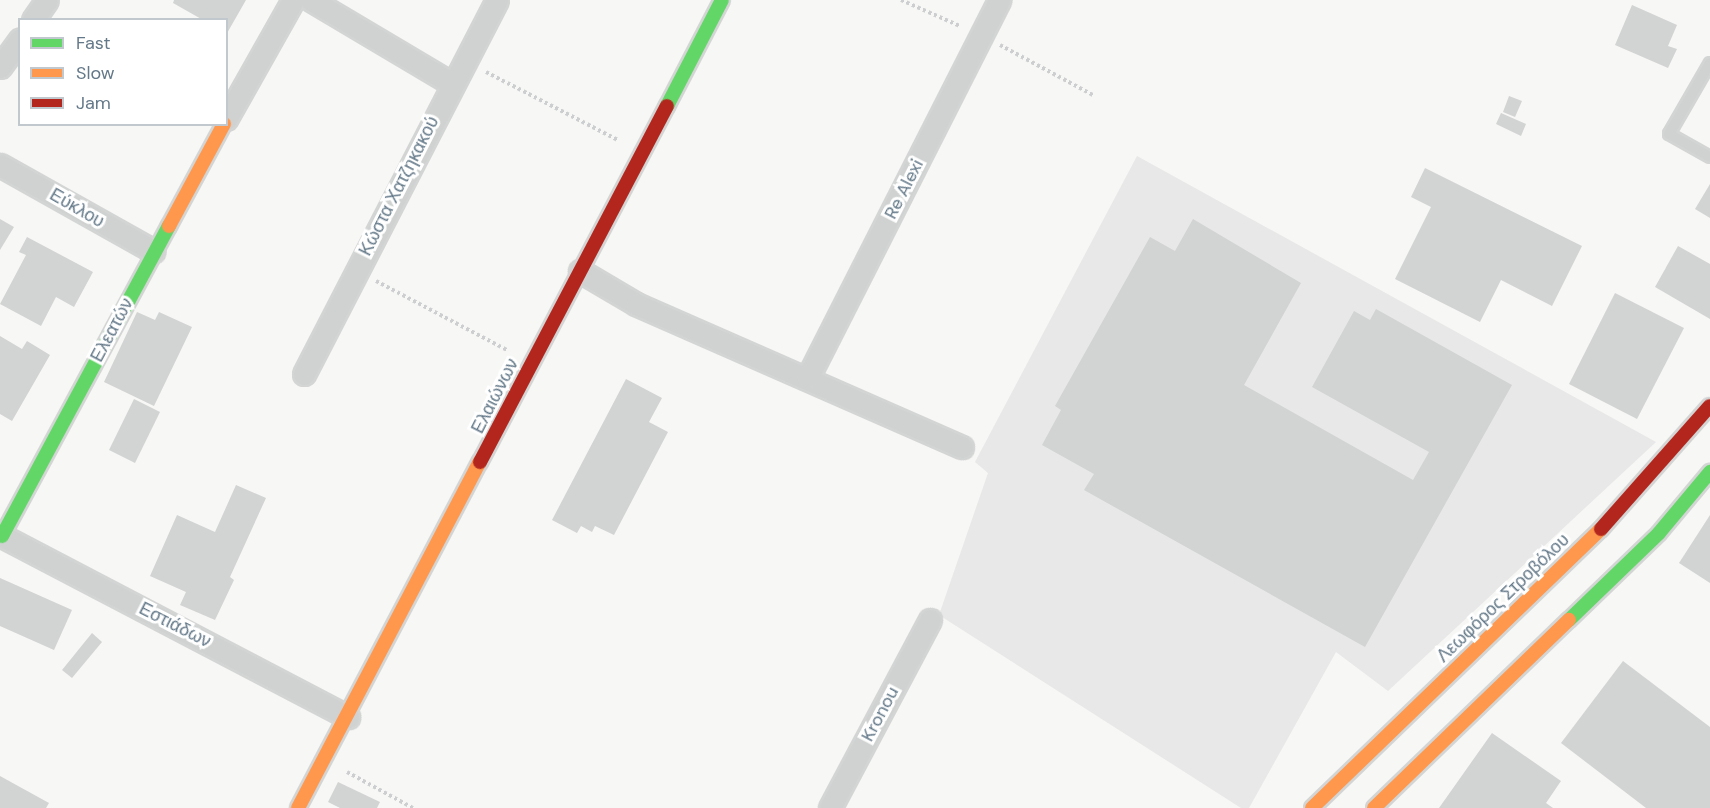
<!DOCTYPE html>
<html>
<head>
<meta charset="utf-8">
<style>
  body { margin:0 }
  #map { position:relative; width:1710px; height:808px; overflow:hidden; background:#f7f7f5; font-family:"DM Sans",sans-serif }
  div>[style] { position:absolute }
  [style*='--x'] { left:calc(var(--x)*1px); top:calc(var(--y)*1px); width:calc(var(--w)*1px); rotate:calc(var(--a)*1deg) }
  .built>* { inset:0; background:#e7e8e7 }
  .building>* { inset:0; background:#d2d3d3 }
  .path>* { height:4px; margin-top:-2px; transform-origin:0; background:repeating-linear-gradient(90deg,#cccecf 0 3px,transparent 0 6px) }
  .roads { filter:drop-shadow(2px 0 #d3d5d4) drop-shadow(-2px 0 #d3d5d4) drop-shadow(0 2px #d3d5d4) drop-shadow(0 -2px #d3d5d4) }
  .lane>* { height:10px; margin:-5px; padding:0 5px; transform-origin:5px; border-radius:5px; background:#d0d2d2 }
  .street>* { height:21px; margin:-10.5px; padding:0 10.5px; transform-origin:10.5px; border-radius:10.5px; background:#d0d2d2 }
  .fast>* { height:14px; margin:-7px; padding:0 7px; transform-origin:7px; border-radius:7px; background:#63d668 }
  .slow>* { height:14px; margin:-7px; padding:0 7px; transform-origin:7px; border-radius:7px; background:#ff974d }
  .jam>* { height:14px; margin:-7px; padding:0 7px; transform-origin:7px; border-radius:7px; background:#b3261e }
  span { translate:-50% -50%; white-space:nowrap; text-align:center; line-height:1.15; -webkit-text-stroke:6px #fff; paint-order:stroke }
  .street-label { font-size:18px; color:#637888 }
  .legend { position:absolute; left:18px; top:18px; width:210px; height:108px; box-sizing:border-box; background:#fff; border:2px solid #c1c9cf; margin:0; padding:8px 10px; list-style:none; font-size:18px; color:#637888 }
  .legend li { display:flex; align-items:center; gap:12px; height:30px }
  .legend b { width:30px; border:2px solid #c1c9cf }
</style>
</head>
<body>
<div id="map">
  <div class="built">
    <i style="clip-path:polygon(1137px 156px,1656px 442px,1388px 691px,1336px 652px,1249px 808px,1241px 808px,939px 615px,988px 473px,975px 462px)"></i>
  </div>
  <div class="building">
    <i style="clip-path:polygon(174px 0,246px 0,226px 35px,226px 20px,203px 20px,173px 3px)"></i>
    <i style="clip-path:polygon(1632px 5px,1677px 25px,1668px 46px,1677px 49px,1668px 68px,1615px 45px)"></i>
    <i style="clip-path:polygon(1509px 96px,1522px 101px,1515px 117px,1503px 112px)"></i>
    <i style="clip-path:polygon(1501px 113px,1526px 124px,1521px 136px,1496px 124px)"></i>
    <i style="clip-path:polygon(1425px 168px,1582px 246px,1552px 306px,1501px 280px,1480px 322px,1395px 279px,1431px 207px,1411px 197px)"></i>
    <i style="clip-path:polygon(1710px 184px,1710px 218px,1695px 209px)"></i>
    <i style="clip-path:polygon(0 219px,14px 227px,0 250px)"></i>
    <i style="clip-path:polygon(1193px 219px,1301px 283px,1244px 385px,1413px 480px,1429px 452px,1312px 387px,1354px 311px,1370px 320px,1376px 309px,1512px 385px,1365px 647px,1084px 490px,1094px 474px,1042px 445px,1061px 410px,1055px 406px,1150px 237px,1175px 251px)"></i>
    <i style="clip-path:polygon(27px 237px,93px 272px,74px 307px,56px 297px,41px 326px,0 304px,26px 255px,19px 252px)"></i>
    <i style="clip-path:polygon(1678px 246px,1710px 264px,1710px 319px,1655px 287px)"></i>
    <i style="clip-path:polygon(1615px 293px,1684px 328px,1637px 419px,1569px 384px)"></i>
    <i style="clip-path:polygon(137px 312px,155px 320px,159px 312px,192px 327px,154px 406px,104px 382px)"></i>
    <i style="clip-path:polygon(0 336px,22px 349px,27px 341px,50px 355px,12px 421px,0 414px)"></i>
    <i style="clip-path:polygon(626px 379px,662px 398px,649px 422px,668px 432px,614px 535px,595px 526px,592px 532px,581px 526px,577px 533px,552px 520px)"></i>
    <i style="clip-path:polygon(134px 399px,160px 412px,135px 463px,109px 450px)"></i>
    <i style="clip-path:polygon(236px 485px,266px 498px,230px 577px,234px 580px,215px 620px,180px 605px,186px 592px,150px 576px,177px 515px,215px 532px)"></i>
    <i style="clip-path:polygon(1710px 515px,1710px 583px,1679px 563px)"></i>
    <i style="clip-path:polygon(0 578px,72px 610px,54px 650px,0 626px)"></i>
    <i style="clip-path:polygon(92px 633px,102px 642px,72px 678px,62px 670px)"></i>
    <i style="clip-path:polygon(1623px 661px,1710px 727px,1710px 808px,1646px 808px,1561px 743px)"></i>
    <i style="clip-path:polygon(1492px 733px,1561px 781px,1546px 803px,1553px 808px,1439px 808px)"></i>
    <i style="clip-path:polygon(0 776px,49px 803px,46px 808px,0 808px)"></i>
    <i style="clip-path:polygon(338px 782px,380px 802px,377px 808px,340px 808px,328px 802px)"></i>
  </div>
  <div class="path">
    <i style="--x:901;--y:0;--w:64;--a:23.8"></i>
    <i style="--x:1000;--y:45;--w:106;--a:28.3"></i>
    <i style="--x:486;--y:72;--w:148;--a:27.3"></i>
    <i style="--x:376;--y:281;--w:148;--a:27.8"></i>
    <i style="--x:347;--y:772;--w:75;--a:28.6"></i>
  </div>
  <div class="roads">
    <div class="lane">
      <i style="--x:1710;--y:63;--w:82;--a:120"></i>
      <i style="--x:1669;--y:134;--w:47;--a:29.3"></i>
    </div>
    <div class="street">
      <i style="--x:311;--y:0;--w:163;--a:30.7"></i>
      <i style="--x:33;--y:20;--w:24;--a:-55"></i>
      <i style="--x:0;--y:67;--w:34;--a:-54"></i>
      <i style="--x:226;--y:119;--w:137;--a:-60.6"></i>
      <i style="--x:0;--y:165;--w:176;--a:29.3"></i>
      <i style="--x:580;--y:271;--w:65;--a:30.5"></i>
      <i style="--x:636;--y:304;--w:356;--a:23.7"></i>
      <i style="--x:304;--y:374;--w:421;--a:-62.7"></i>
      <i style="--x:808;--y:377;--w:423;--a:-63.1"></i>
      <i style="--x:0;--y:535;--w:393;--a:27.6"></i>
      <i style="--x:830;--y:808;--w:213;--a:-62"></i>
    </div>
    <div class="fast">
      <i style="--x:667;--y:106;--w:119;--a:-62.6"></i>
      <i style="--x:2;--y:536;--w:352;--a:-61.7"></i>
      <i style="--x:1569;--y:620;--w:125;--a:-44"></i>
      <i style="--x:1659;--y:533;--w:80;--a:-50.1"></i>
    </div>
    <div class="slow">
      <i style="--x:169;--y:226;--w:116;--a:-61.7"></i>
      <i style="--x:298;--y:808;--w:391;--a:-62.3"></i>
      <i style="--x:1312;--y:808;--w:402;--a:-44"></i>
      <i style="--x:1374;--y:808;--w:271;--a:-44"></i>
    </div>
    <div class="jam">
      <i style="--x:480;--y:462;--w:402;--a:-62.3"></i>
      <i style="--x:1601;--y:529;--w:164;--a:-48.5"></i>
    </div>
  </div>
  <div class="street-label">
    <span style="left:399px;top:186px;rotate:-63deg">Κώστα Χατζηκακού</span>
    <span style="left:904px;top:189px;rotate:-63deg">Re Alexi</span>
    <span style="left:77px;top:208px;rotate:30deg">Εύκλου</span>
    <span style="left:112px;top:330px;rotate:-62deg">Ελεατών</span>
    <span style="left:495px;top:396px;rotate:-63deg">Ελαιώνων</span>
    <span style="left:1503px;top:598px;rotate:-44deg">Λεωφόρος Στροβόλου</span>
    <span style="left:175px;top:625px;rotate:27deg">Εστιάδων</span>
    <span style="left:880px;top:714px;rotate:-62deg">Kronou</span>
  </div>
  <ul class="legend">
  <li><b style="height:8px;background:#63d668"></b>Fast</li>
  <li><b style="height:8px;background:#ff974d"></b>Slow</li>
  <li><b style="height:8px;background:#b3261e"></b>Jam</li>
  </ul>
</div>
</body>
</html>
